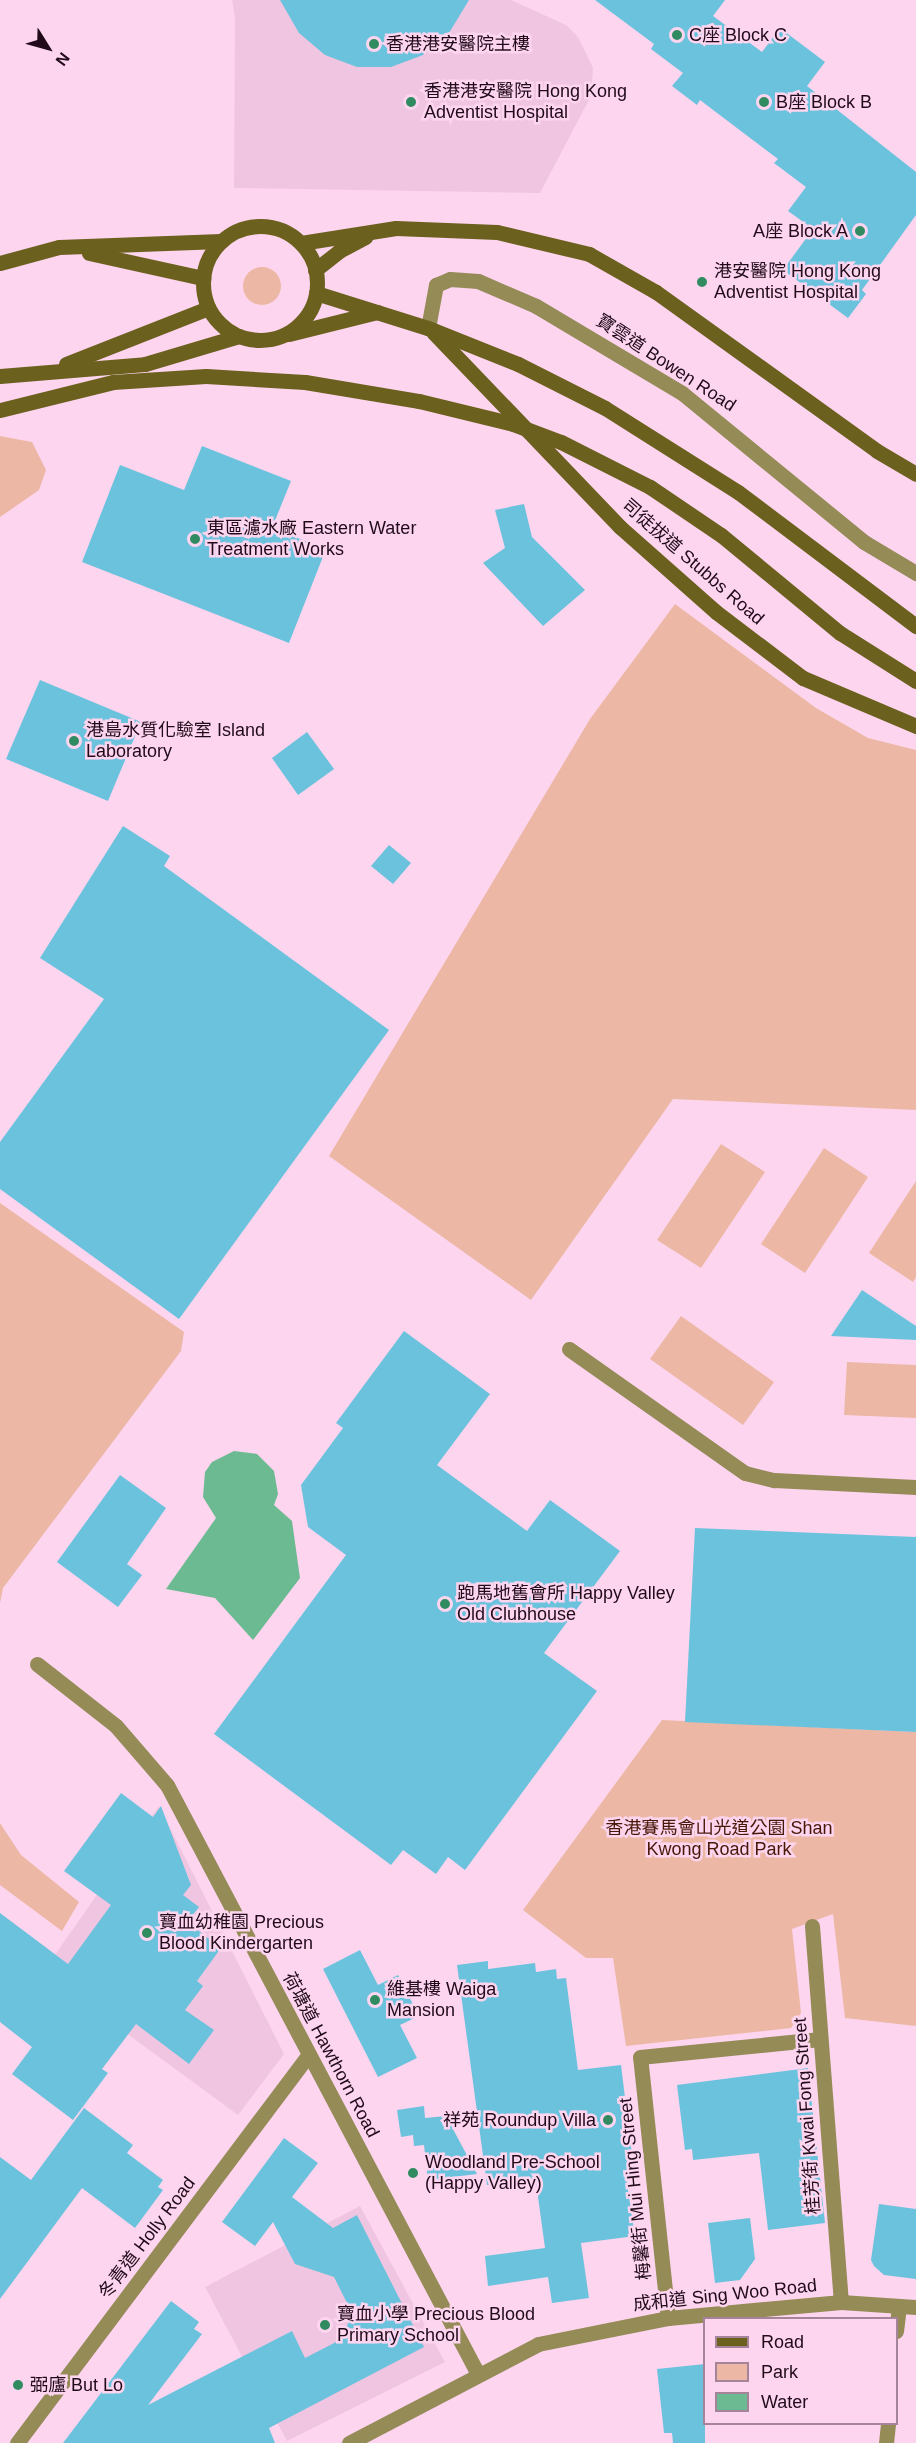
<!DOCTYPE html>
<html>
<head>
<meta charset="utf-8">
<style>
  body { margin:0 }
  #map { position:relative; width:916px; height:2443px; overflow:hidden; background:#fdd5ef; font-family:Helvetica,"Noto Sans TC",sans-serif }
  div>[style] { position:absolute }
  [style*='--x'] { left:calc(var(--x)*1px); top:calc(var(--y)*1px); width:calc(var(--w)*1px); rotate:calc(var(--a)*1deg) }
  .built>* { inset:0; background:#f0c5e1 }
  .green>* { inset:0; background:#ecb8a5 }
  .round { border-radius:50% }
  .water>* { inset:0; background:#6cba91 }
  .building>* { inset:0; background:#6bc2dd }
  .pedestrian>* { height:15px; margin:-7.5px; padding:0 7.5px; transform-origin:7.5px; border-radius:7.5px; background:#948b57 }
  .minor>* { height:15px; margin:-7.5px; padding:0 7.5px; transform-origin:7.5px; border-radius:7.5px; background:#948b57 }
  .tertiary>* { height:15px; margin:-7.5px; padding:0 7.5px; transform-origin:7.5px; border-radius:7.5px; background:#948b57 }
  .secondary>* { height:15px; margin:-7.5px; padding:0 7.5px; transform-origin:7.5px; border-radius:7.5px; background:#6b601d }
  .secondary>.ring { margin:-7.5px; padding:0; box-sizing:content-box; background:none; border:15px solid #6b601d; border-radius:50% }
  .secondary-bridge>* { height:15px; margin:-7.5px; padding:0 7.5px; transform-origin:7.5px; border-radius:7.5px; background:#6b601d }
  .dots>* { width:16px; height:16px; translate:-50% -50%; box-sizing:border-box; border:3px solid #fdd5ef; border-radius:50% }
  span { translate:-50% -50%; white-space:nowrap; text-align:center; line-height:1.15; -webkit-text-stroke:5px #fdd5ef; paint-order:stroke }
  .poi-label { font-size:18px; color:#210b1b }
  .left { translate:0 -50%; text-align:left }
  .right { translate:-100% -50%; text-align:right }
  .street-label { font-size:18px; color:#210b1b }
  .park-label { font-size:18px; color:#481807 }
  .legend { position:absolute; left:703px; top:2317px; width:195px; height:108px; box-sizing:border-box; background:#fdd5ef; border:2px solid #a5849a; margin:0; padding:8px 10px; list-style:none; font-size:18px; color:#210b1b }
  .legend li { display:flex; align-items:center; gap:12px; height:30px }
  .legend b { width:30px; border:2px solid #a5849a }
  .north { position:absolute; left:18px; top:18px; width:60px; height:60px; -webkit-text-stroke:4px #fdd5ef; paint-order:stroke; rotate:127deg; font-size:16px; font-weight:700; line-height:24px; text-align:center; color:#210b1b }
  .north::after { content:''; display:block; margin:auto; width:21px; height:27px; background:#210b1b; clip-path:polygon(50% 0,100% 100%,50% 72%,0 100%) }
</style>
</head>
<body>
<div id="map">
  <div class="built">
    <i style="clip-path:polygon(232px 0,511px 0,566px 25px,578px 37px,593px 68px,591px 96px,540px 193px,234px 188px,235px 18px)"></i>
    <i style="clip-path:polygon(159px 1806px,284px 2054px,238px 2115px,43px 1972px)"></i>
    <i style="clip-path:polygon(360px 2206px,445px 2362px,287px 2441px,205px 2287px)"></i>
  </div>
  <div class="green">
    <i class="round" style="left:243px;top:267px;width:38px;height:38px"></i>
    <i style="clip-path:polygon(0 436px,32px 442px,46px 470px,39px 490px,0 517px)"></i>
    <i style="clip-path:polygon(675px 604px,816px 708px,868px 738px,916px 750px,916px 1110px,673px 1099px,531px 1300px,329px 1156px,590px 719px)"></i>
    <i style="clip-path:polygon(721px 1144px,765px 1172px,701px 1268px,657px 1240px)"></i>
    <i style="clip-path:polygon(824px 1148px,868px 1177px,805px 1273px,761px 1244px)"></i>
    <i style="clip-path:polygon(916px 1181px,916px 1277px,913px 1282px,869px 1253px)"></i>
    <i style="clip-path:polygon(0 1203px,184px 1332px,181px 1351px,3px 1588px,0 1603px)"></i>
    <i style="clip-path:polygon(681px 1316px,774px 1382px,743px 1425px,650px 1359px)"></i>
    <i style="clip-path:polygon(847px 1362px,916px 1365px,916px 1418px,844px 1415px)"></i>
    <i style="clip-path:polygon(662px 1720px,916px 1732px,916px 2026px,845px 2018px,833px 1914px,792px 1929px,801px 2013px,791px 2028px,626px 2046px,613px 1958px,586px 1958px,523px 1910px)"></i>
    <i style="clip-path:polygon(0 1823px,21px 1855px,79px 1902px,62px 1931px,0 1885px)"></i>
  </div>
  <div class="water">
    <i style="clip-path:polygon(234px 1451px,257px 1454px,274px 1471px,278px 1494px,274px 1505px,292px 1521px,300px 1578px,253px 1640px,215px 1598px,166px 1589px,216px 1518px,203px 1497px,205px 1472px,212px 1462px)"></i>
  </div>
  <div class="building">
    <i style="clip-path:polygon(280px 0,469px 0,449px 33px,423px 55px,391px 67px,357px 67px,325px 55px,299px 33px)"></i>
    <i style="clip-path:polygon(595px 0,725px 0,713px 16px,762px 52px,780px 28px,825px 62px,807px 86px,916px 172px,916px 215px,862px 290px,866px 294px,848px 318px,783px 270px,813px 229px,788px 211px,806px 187px,774px 163px,778px 159px,700px 100px,697px 105px,672px 86px,683px 73px,651px 49px,654px 44px)"></i>
    <i style="clip-path:polygon(202px 446px,291px 481px,272px 528px,326px 549px,289px 643px,82px 562px,120px 465px,184px 490px)"></i>
    <i style="clip-path:polygon(524px 504px,532px 537px,585px 590px,543px 626px,483px 563px,505px 548px,495px 510px)"></i>
    <i style="clip-path:polygon(40px 680px,141px 722px,108px 801px,6px 759px)"></i>
    <i style="clip-path:polygon(307px 732px,334px 769px,298px 795px,272px 758px)"></i>
    <i style="clip-path:polygon(123px 826px,170px 856px,164px 866px,389px 1030px,179px 1319px,0 1189px,0 1142px,104px 999px,40px 958px)"></i>
    <i style="clip-path:polygon(389px 845px,411px 863px,393px 884px,371px 866px)"></i>
    <i style="clip-path:polygon(862px 1290px,916px 1326px,916px 1340px,831px 1336px)"></i>
    <i style="clip-path:polygon(404px 1331px,490px 1394px,437px 1465px,527px 1531px,550px 1500px,620px 1551px,544px 1653px,597px 1691px,465px 1870px,448px 1857px,436px 1874px,403px 1850px,391px 1865px,214px 1734px,346px 1555px,308px 1527px,301px 1485px,343px 1428px,336px 1423px)"></i>
    <i style="clip-path:polygon(120px 1475px,166px 1508px,127px 1564px,142px 1575px,118px 1607px,57px 1562px)"></i>
    <i style="clip-path:polygon(695px 1528px,916px 1537px,916px 1732px,685px 1722px)"></i>
    <i style="clip-path:polygon(121px 1793px,153px 1817px,161px 1806px,191px 1885px,183px 1895px,199px 1907px,187px 1922px,221px 1948px,197px 1981px,203px 1986px,185px 2010px,214px 2030px,189px 2064px,136px 2024px,102px 2069px,108px 2073px,73px 2120px,12px 2074px,32px 2047px,0 2022px,0 1913px,68px 1964px,111px 1905px,64px 1871px)"></i>
    <i style="clip-path:polygon(360px 1950px,378px 1985px,398px 1975px,419px 2016px,400px 2025px,417px 2058px,378px 2077px,323px 1969px)"></i>
    <i style="clip-path:polygon(488px 1961px,488px 1969px,535px 1963px,536px 1972px,556px 1969px,557px 1979px,566px 1978px,578px 2070px,621px 2065px,634px 2170px,625px 2171px,635px 2236px,581px 2243px,589px 2298px,552px 2303px,548px 2277px,488px 2286px,485px 2256px,545px 2248px,536px 2182px,487px 2185px,457px 1965px)"></i>
    <i style="clip-path:polygon(808px 2068px,825px 2223px,768px 2230px,759px 2153px,693px 2160px,692px 2149px,685px 2150px,677px 2085px)"></i>
    <i style="clip-path:polygon(424px 2106px,425px 2118px,446px 2116px,477px 2174px,428px 2180px,424px 2145px,414px 2146px,413px 2135px,401px 2137px,397px 2110px)"></i>
    <i style="clip-path:polygon(84px 2108px,133px 2145px,127px 2153px,163px 2180px,158px 2187px,163px 2190px,135px 2228px,82px 2188px,0 2299px,0 2157px,31px 2180px)"></i>
    <i style="clip-path:polygon(284px 2138px,318px 2163px,292px 2197px,333px 2228px,357px 2215px,424px 2347px,269px 2428px,275px 2443px,63px 2443px,171px 2301px,199px 2322px,194px 2329px,202px 2334px,148px 2405px,292px 2331px,305px 2358px,342px 2339px,352px 2313px,334px 2277px,295px 2264px,273px 2222px,255px 2246px,222px 2222px)"></i>
    <i style="clip-path:polygon(879px 2204px,916px 2209px,916px 2279px,884px 2275px,874px 2266px,871px 2260px)"></i>
    <i style="clip-path:polygon(750px 2218px,755px 2259px,740px 2280px,715px 2283px,708px 2223px)"></i>
    <i style="clip-path:polygon(705px 2364px,705px 2443px,673px 2443px,672px 2433px,664px 2433px,657px 2369px)"></i>
  </div>
  <div class="pedestrian">
    <i style="--x:428;--y:328;--w:44;--a:-79.5"></i>
    <i style="--x:436;--y:285;--w:15;--a:-23"></i>
    <i style="--x:450;--y:279;--w:28;--a:4"></i>
    <i style="--x:478;--y:281;--w:63;--a:23.3"></i>
    <i style="--x:536;--y:306;--w:170;--a:30.8"></i>
    <i style="--x:682;--y:393;--w:235;--a:39.3"></i>
    <i style="--x:864;--y:542;--w:61;--a:30.8"></i>
  </div>
  <div class="minor">
    <i style="--x:569;--y:1349;--w:215;--a:35.2"></i>
    <i style="--x:745;--y:1473;--w:30;--a:14"></i>
    <i style="--x:774;--y:1480;--w:142;--a:2.8"></i>
    <i style="--x:37;--y:1664;--w:100;--a:38.1"></i>
    <i style="--x:116;--y:1726;--w:78;--a:49.2"></i>
    <i style="--x:167;--y:1785;--w:666;--a:62.17"></i>
    <i style="--x:812;--y:1926;--w:377;--a:85.6"></i>
    <i style="--x:668;--y:2318;--w:262;--a:-96.1"></i>
    <i style="--x:640;--y:2057;--w:181;--a:-5.7"></i>
    <i style="--x:896;--y:2331;--w:25;--a:-83"></i>
    <i style="--x:17;--y:2443;--w:484;--a:-53.1"></i>
    <i style="--x:886;--y:2443;--w:19;--a:-84"></i>
  </div>
  <div class="tertiary">
    <i style="--x:349;--y:2443;--w:213;--a:-27.6"></i>
    <i style="--x:538;--y:2344;--w:133;--a:-11.3"></i>
    <i style="--x:668;--y:2318;--w:174;--a:-5.3"></i>
    <i style="--x:841;--y:2302;--w:75;--a:3.8"></i>
  </div>
  <div class="secondary">
    <i class="ring" style="left:203px;top:226px;width:99px;height:99px"></i>
    <i style="--x:301;--y:243;--w:96;--a:-9"></i>
    <i style="--x:396;--y:228;--w:101;--a:2.3"></i>
    <i style="--x:497;--y:232;--w:95;--a:13.4"></i>
    <i style="--x:589;--y:254;--w:77;--a:29.6"></i>
    <i style="--x:656;--y:292;--w:272;--a:35.7"></i>
    <i style="--x:877;--y:451;--w:45;--a:30.5"></i>
    <i style="--x:89;--y:253;--w:117;--a:12.4"></i>
    <i style="--x:0;--y:263;--w:61;--a:-15.2"></i>
    <i style="--x:59;--y:247;--w:162;--a:-2.1"></i>
    <i style="--x:315;--y:270;--w:31;--a:-38"></i>
    <i style="--x:339;--y:251;--w:30;--a:-28"></i>
    <i style="--x:316;--y:293;--w:117;--a:17.4"></i>
    <i style="--x:428;--y:328;--w:97;--a:21.8"></i>
    <i style="--x:518;--y:364;--w:97;--a:26.8"></i>
    <i style="--x:605;--y:408;--w:157;--a:32.3"></i>
    <i style="--x:738;--y:492;--w:223;--a:37"></i>
    <i style="--x:433;--y:332;--w:270;--a:46.2"></i>
    <i style="--x:620;--y:527;--w:128;--a:41.5"></i>
    <i style="--x:716;--y:612;--w:109;--a:37.2"></i>
    <i style="--x:803;--y:678;--w:123;--a:23"></i>
    <i style="--x:289;--y:334;--w:91;--a:-14"></i>
    <i style="--x:66;--y:364;--w:153;--a:-21.5"></i>
    <i style="--x:0;--y:376;--w:145;--a:-4.7"></i>
    <i style="--x:145;--y:364;--w:98;--a:-16.6"></i>
    <i style="--x:721;--y:535;--w:154;--a:39.5"></i>
    <i style="--x:840;--y:633;--w:90;--a:32.3"></i>
  </div>
  <div class="secondary-bridge">
    <i style="--x:0;--y:410;--w:116;--a:-13.9"></i>
    <i style="--x:113;--y:382;--w:93;--a:-3.7"></i>
    <i style="--x:206;--y:376;--w:99;--a:3.5"></i>
    <i style="--x:305;--y:382;--w:116;--a:9.5"></i>
    <i style="--x:419;--y:401;--w:97;--a:13.7"></i>
    <i style="--x:513;--y:424;--w:51;--a:20.6"></i>
    <i style="--x:561;--y:442;--w:100;--a:26.8"></i>
    <i style="--x:650;--y:487;--w:86;--a:34.1"></i>
  </div>
  <div class="dots">
    <i style="left:677px;top:35px;background:#308b61"></i>
    <i style="left:374px;top:44px;background:#308b61"></i>
    <i style="left:411px;top:102px;background:#308b61"></i>
    <i style="left:764px;top:102px;background:#308b61"></i>
    <i style="left:860px;top:231px;background:#308b61"></i>
    <i style="left:702px;top:282px;background:#308b61"></i>
    <i style="left:195px;top:539px;background:#308b61"></i>
    <i style="left:74px;top:741px;background:#308b61"></i>
    <i style="left:445px;top:1604px;background:#308b61"></i>
    <i style="left:147px;top:1933px;background:#308b61"></i>
    <i style="left:375px;top:2000px;background:#308b61"></i>
    <i style="left:608px;top:2120px;background:#308b61"></i>
    <i style="left:413px;top:2173px;background:#308b61"></i>
    <i style="left:325px;top:2325px;background:#308b61"></i>
    <i style="left:18px;top:2385px;background:#308b61"></i>
  </div>
  <div class="poi-label">
    <span class="left" style="left:689px;top:35px">C座 Block C</span>
    <span class="left" style="left:386px;top:44px">香港港安醫院主樓</span>
    <span class="left" style="left:424px;top:102px">香港港安醫院 Hong Kong<br>Adventist Hospital</span>
    <span class="left" style="left:776px;top:102px">B座 Block B</span>
    <span class="right" style="left:848px;top:231px">A座 Block A</span>
    <span class="left" style="left:714px;top:282px">港安醫院 Hong Kong<br>Adventist Hospital</span>
    <span class="left" style="left:207px;top:539px">東區濾水廠 Eastern Water<br>Treatment Works</span>
    <span class="left" style="left:86px;top:741px">港島水質化驗室 Island<br>Laboratory</span>
    <span class="left" style="left:457px;top:1604px">跑馬地舊會所 Happy Valley<br>Old Clubhouse</span>
    <span class="left" style="left:159px;top:1933px">寶血幼稚園 Precious<br>Blood Kindergarten</span>
    <span class="left" style="left:387px;top:2000px">維基樓 Waiga<br>Mansion</span>
    <span class="right" style="left:596px;top:2120px">祥苑 Roundup Villa</span>
    <span class="left" style="left:425px;top:2173px">Woodland Pre-School<br>(Happy Valley)</span>
    <span class="left" style="left:337px;top:2325px">寶血小學 Precious Blood<br>Primary School</span>
    <span class="left" style="left:30px;top:2385px">弼廬 But Lo</span>
  </div>
  <div class="street-label">
    <span style="left:666px;top:363px;rotate:33deg">寶雲道 Bowen Road</span>
    <span style="left:693px;top:562px;rotate:41deg">司徒拔道 Stubbs Road</span>
    <span style="left:331px;top:2055px;rotate:62deg">荷塘道 Hawthorn Road</span>
    <span style="left:807px;top:2116px;rotate:-94deg">桂芳街 Kwai Fong Street</span>
    <span style="left:635px;top:2189px;rotate:-96deg">梅馨街 Mui Hing Street</span>
    <span style="left:147px;top:2238px;rotate:-53deg">冬青道 Holly Road</span>
    <span style="left:725px;top:2295px;rotate:-6deg">成和道 Sing Woo Road</span>
  </div>
  <div class="park-label">
    <span style="left:719px;top:1839px">香港賽馬會山光道公園 Shan<br>Kwong Road Park</span>
  </div>
  <ul class="legend">
  <li><b style="height:8px;background:#6b601d"></b>Road</li>
  <li><b style="height:16px;background:#ecb8a5"></b>Park</li>
  <li><b style="height:16px;background:#6cba91"></b>Water</li>
  </ul>
  <div class="north">N</div>
</div>
</body>
</html>
